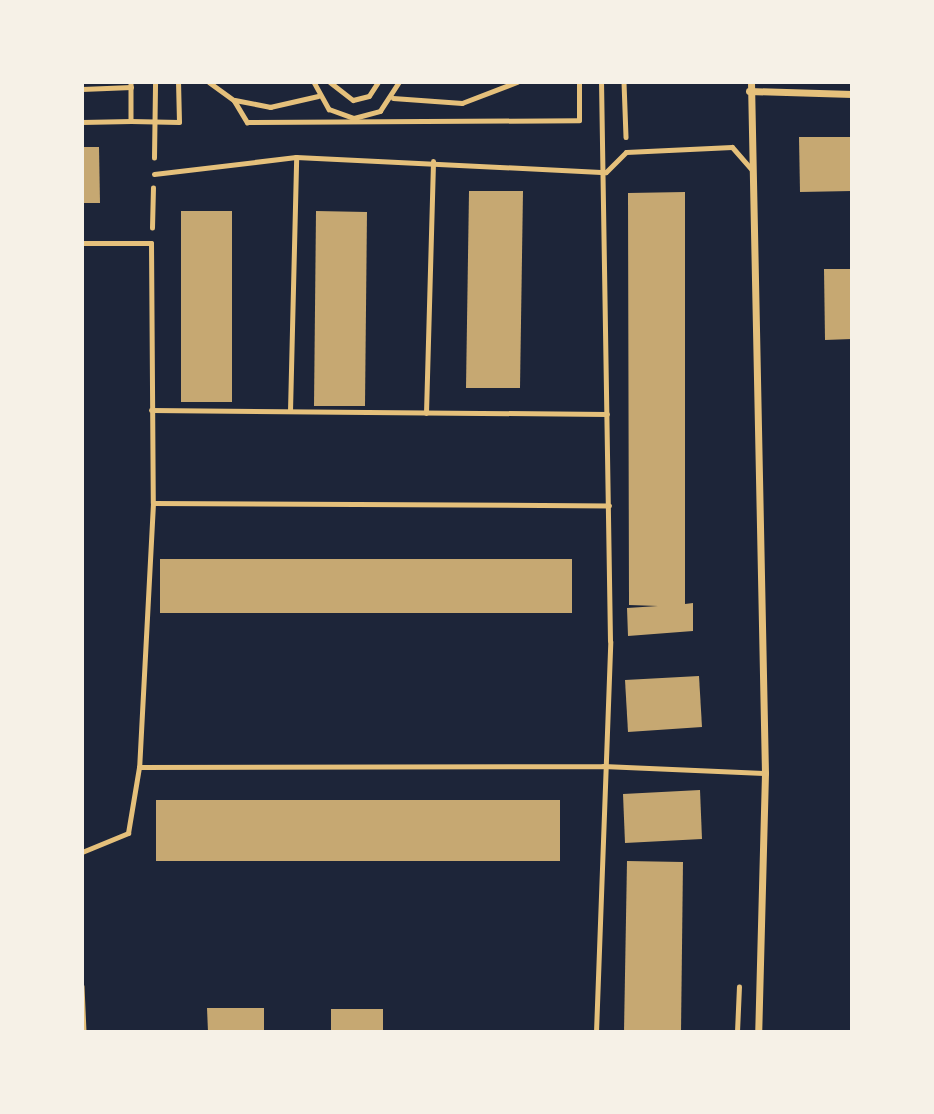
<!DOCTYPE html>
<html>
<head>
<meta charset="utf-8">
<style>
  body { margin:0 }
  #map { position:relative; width:934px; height:1114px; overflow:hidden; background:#14213d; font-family:"DM Sans",sans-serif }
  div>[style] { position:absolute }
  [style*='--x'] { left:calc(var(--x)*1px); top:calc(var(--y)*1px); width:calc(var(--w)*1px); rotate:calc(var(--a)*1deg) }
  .green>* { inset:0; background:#1d2539 }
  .building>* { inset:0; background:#c6a872 }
  .path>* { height:4.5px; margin:-2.25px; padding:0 2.25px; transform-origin:2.25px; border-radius:2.25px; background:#e5c07b }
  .service>* { height:5px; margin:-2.5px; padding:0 2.5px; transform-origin:2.5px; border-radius:2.5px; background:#e5c07b }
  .minor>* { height:7px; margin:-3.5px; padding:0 3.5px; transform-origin:3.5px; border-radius:3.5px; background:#e5c07b }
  span { translate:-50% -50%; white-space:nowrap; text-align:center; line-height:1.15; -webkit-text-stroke:5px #f6f1e7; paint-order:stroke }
  .frame { position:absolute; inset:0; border:84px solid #f6f1e7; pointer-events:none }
</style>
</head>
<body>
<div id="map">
  <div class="green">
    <i style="clip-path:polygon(82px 82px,852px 82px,852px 1032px,82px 1032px)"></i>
  </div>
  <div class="building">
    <i style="clip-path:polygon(799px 137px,852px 137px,852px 191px,800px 192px)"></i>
    <i style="clip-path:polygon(82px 147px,99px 147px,100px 203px,82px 203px)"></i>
    <i style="clip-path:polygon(469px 191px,523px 191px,520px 388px,466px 388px)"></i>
    <i style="clip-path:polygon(685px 192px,685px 604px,693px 603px,693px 631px,628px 636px,627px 608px,658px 606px,629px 605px,628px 193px)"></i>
    <i style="clip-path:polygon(181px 211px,232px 211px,232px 402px,181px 402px)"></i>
    <i style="clip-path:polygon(316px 211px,367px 212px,365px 406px,314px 406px)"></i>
    <i style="clip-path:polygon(824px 269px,852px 269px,852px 339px,825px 340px)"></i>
    <i style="clip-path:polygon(160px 559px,572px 559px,572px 613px,160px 613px)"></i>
    <i style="clip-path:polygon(699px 676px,702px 727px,628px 732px,625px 680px)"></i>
    <i style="clip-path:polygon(700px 790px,702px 839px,625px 843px,623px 794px)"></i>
    <i style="clip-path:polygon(156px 800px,560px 800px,560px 861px,156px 861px)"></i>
    <i style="clip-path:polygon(627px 861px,683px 862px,681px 1032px,624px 1032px)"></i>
    <i style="clip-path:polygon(207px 1008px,264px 1008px,264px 1032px,208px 1032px)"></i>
    <i style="clip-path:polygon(331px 1009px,383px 1009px,383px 1032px,331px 1032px)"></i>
  </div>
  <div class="path">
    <i style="--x:131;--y:82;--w:39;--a:90"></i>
    <i style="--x:131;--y:121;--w:48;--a:1.2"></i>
    <i style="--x:179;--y:122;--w:40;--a:-91.4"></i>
    <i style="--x:209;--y:82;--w:31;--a:36"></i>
    <i style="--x:234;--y:100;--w:26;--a:59"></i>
    <i style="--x:247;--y:122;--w:332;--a:-0.3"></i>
    <i style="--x:579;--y:120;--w:38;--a:-90"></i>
    <i style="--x:314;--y:82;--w:31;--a:61"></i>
    <i style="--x:329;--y:109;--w:27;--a:20"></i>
    <i style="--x:354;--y:118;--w:27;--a:-15"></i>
    <i style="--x:380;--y:111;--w:35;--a:-57"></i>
    <i style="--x:330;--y:82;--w:29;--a:38"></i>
    <i style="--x:353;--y:100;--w:16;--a:-14"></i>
    <i style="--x:369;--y:96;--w:17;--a:-57"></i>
    <i style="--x:624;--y:82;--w:55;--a:87.9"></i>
    <i style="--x:82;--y:89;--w:49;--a:-2.3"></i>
    <i style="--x:393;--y:98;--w:69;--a:4.1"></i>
    <i style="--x:462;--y:103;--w:59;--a:-20.9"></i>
    <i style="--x:235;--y:100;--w:36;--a:11"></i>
    <i style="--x:270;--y:107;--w:49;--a:-12.9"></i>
    <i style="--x:82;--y:122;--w:49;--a:-1.2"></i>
    <i style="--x:154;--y:158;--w:76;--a:-89.2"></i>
    <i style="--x:152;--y:228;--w:40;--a:-88.6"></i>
    <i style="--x:82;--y:986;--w:46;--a:87.5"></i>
    <i style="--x:737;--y:1032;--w:45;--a:-87.5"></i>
  </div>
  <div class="service">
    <i style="--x:154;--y:174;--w:143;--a:-6.8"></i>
    <i style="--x:296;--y:157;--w:310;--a:2.8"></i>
    <i style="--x:606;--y:172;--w:28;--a:-45"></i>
    <i style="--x:626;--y:152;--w:106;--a:-2.7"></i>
    <i style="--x:732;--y:147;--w:32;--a:49"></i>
    <i style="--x:82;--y:243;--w:69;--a:0"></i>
    <i style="--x:151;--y:243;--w:260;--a:89.6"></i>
    <i style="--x:153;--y:503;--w:264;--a:93"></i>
    <i style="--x:151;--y:410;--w:456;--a:0.5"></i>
    <i style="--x:290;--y:411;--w:254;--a:-88.6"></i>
    <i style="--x:426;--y:413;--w:252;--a:-88.4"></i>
    <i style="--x:153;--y:503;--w:456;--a:0.3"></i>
    <i style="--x:82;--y:852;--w:50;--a:-22.4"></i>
    <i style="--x:128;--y:833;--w:67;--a:-80.5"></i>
    <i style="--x:139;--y:767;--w:464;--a:-0.1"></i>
    <i style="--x:603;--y:766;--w:162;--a:2.5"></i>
    <i style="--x:596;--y:1032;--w:391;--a:-87.9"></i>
    <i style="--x:610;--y:641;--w:559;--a:-90.92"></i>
  </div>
  <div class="minor">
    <i style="--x:751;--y:82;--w:691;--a:88.84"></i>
    <i style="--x:765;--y:773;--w:259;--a:91.5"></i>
    <i style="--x:749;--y:91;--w:103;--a:1.7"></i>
  </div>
  <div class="frame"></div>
</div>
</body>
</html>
